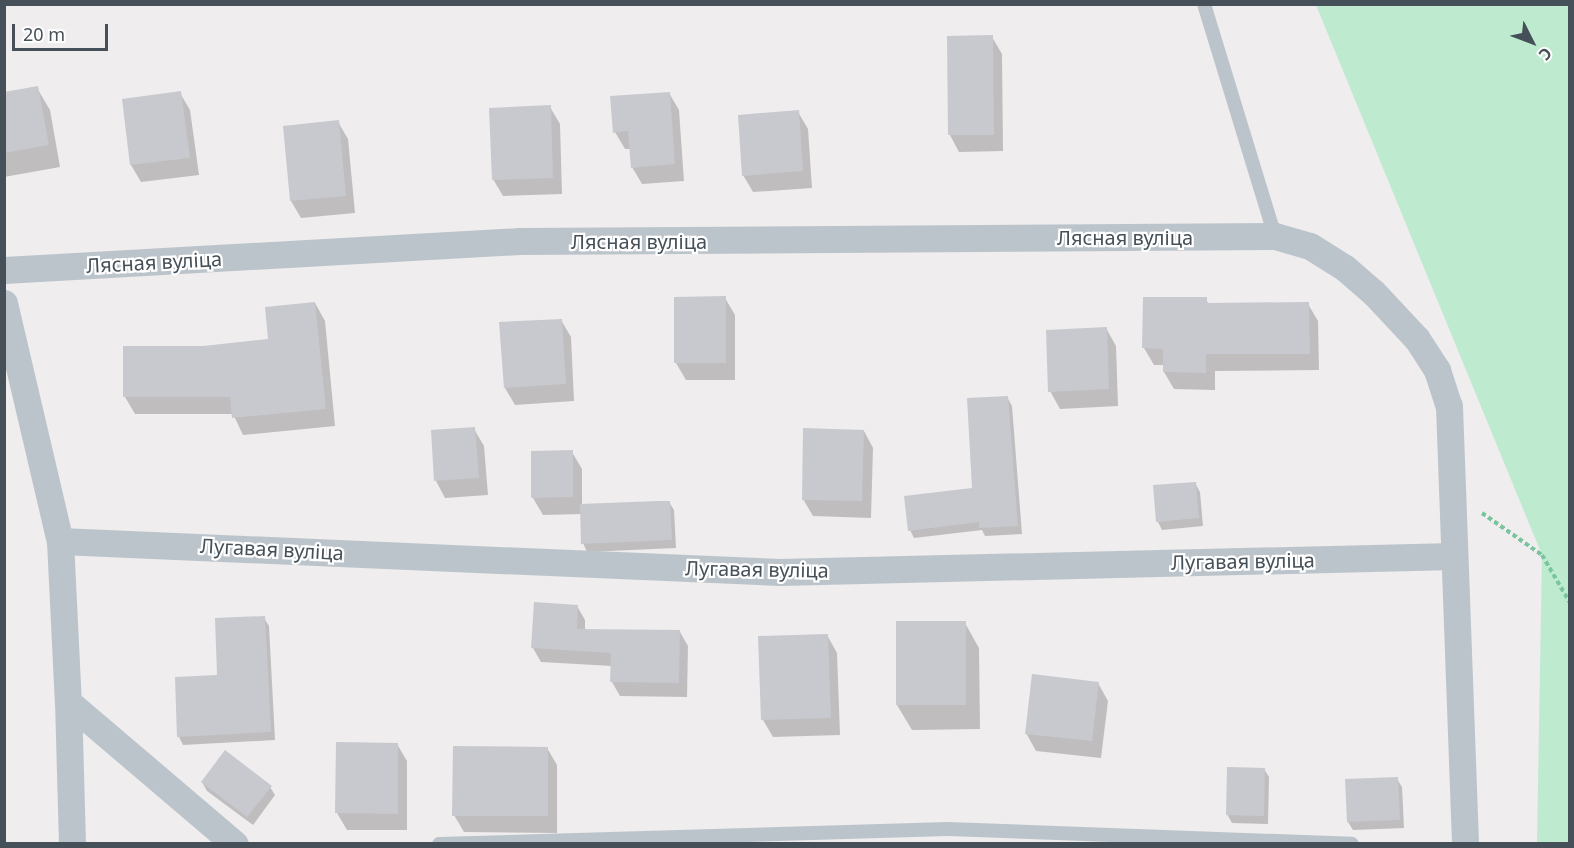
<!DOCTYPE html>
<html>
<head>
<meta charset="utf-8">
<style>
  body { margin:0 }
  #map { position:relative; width:1574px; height:848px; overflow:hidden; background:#efeded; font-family:"Noto Sans",sans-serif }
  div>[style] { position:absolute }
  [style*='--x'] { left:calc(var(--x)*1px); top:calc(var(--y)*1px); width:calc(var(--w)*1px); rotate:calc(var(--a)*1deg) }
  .green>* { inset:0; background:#beeacf }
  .shadow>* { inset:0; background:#0003 }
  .building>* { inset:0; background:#c7c9cf }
  .path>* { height:4px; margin-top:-2px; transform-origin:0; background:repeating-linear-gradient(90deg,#79c59f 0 4.5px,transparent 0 7.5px) }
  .service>* { height:14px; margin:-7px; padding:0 7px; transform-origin:7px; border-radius:7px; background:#bcc4cb }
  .minor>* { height:27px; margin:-13.5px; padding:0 13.5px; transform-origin:13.5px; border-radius:13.5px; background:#bcc4cb }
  span { translate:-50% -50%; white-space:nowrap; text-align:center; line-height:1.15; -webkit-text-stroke:4.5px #fff; paint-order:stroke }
  .street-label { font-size:20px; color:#465058 }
  .frame { position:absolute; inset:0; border:6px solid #465058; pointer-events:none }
  .north { position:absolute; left:1502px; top:12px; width:60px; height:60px; -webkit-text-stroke:4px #fff; paint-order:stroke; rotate:132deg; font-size:16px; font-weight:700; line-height:24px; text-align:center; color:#465058 }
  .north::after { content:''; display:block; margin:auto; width:21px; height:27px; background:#465058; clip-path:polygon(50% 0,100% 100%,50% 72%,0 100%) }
  .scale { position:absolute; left:12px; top:24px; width:96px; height:27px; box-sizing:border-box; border:3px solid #465058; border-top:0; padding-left:8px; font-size:18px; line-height:21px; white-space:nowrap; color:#465058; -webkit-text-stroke:4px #fff; paint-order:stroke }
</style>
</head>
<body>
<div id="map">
  <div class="green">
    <i style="clip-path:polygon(1316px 5px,1569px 5px,1569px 843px,1537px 843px,1542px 555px)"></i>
  </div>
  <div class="shadow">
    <i style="clip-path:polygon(992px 37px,1002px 54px,1003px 151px,959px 152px,950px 135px)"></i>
    <i style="clip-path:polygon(37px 88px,50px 110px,60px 167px,4px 177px,4px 94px)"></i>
    <i style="clip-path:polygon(180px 93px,190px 110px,199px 175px,141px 182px,131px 165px,123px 100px)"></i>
    <i style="clip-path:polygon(669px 93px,679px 110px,684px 181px,642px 184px,632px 167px,631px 149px,625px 149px,615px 132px)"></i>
    <i style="clip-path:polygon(550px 107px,560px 124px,562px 194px,503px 196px,493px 179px)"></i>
    <i style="clip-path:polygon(798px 112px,808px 129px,812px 188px,753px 192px,743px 175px)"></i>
    <i style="clip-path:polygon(338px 122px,348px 139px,355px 213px,301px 218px,291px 201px,284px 127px)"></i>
    <i style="clip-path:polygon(725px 298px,735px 315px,735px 380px,686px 380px,676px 363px)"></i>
    <i style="clip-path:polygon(1206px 299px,1209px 305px,1308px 304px,1318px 321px,1319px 370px,1215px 371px,1215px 390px,1174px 389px,1164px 372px,1165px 365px,1154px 365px,1144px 348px)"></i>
    <i style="clip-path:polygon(315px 303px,325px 321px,335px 426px,243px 435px,233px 414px,135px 414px,125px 397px,203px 347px,270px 340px)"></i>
    <i style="clip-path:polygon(561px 320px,571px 337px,574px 401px,515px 405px,505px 388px)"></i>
    <i style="clip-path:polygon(1106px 328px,1116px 346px,1118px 406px,1060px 409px,1050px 391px)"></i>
    <i style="clip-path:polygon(1007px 397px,1012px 406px,1022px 534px,985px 536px,982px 530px,914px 538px,910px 530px,974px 489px)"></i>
    <i style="clip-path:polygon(474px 429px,484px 446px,488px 495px,445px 498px,436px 481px)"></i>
    <i style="clip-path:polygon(864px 431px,873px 448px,871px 518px,813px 516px,803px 499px)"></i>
    <i style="clip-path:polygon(572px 452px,582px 469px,582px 506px,669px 502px,674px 510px,676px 548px,587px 552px,583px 543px,582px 514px,543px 515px,533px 498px)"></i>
    <i style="clip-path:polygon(1195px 483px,1200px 492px,1203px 526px,1162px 530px,1158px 522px,1155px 487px)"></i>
    <i style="clip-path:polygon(535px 604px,577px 606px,585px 620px,585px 630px,680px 632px,688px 646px,687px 697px,620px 696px,612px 682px,612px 666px,541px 662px,533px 648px)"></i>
    <i style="clip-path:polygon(264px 618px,269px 626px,275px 740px,183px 745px,179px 737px,219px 676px)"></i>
    <i style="clip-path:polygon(965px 623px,979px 648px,980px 729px,912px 730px,897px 705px)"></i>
    <i style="clip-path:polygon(827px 635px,837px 653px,840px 735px,773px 737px,763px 720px)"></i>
    <i style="clip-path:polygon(1098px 683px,1108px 701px,1101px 758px,1036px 751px,1026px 733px)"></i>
    <i style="clip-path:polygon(397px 744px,407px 761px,407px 830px,347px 830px,337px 813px)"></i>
    <i style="clip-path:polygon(547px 748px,557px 765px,557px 833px,464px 832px,454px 815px)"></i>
    <i style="clip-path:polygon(1264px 769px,1269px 777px,1268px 824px,1232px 823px,1227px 814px)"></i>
    <i style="clip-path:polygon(1397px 779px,1402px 787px,1404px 828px,1353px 830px,1348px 822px)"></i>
    <i style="clip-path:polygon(202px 782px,270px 787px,275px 795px,253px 825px,207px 791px)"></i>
  </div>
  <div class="building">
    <i style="clip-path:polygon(993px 35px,994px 135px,948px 135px,947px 36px)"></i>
    <i style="clip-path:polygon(38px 86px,49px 145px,4px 153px,4px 92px)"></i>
    <i style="clip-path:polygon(181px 91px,190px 158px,130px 165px,122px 99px)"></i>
    <i style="clip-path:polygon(670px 92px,675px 164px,631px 168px,628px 131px,613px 133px,610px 96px)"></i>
    <i style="clip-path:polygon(551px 105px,553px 178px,492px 180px,489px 108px)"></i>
    <i style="clip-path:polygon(799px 110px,803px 171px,742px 176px,738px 115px)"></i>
    <i style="clip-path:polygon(339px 120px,346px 196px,290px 201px,283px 126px)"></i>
    <i style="clip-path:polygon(726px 296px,726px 363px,674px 363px,674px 297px)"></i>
    <i style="clip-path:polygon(1143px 297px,1207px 297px,1207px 303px,1309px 302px,1310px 354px,1206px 354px,1206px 373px,1163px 372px,1163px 349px,1142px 348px)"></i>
    <i style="clip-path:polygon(315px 302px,326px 409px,232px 418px,230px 397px,123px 397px,123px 346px,203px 346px,268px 339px,265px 307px)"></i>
    <i style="clip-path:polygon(562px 319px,566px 384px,504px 388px,499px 322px)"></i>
    <i style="clip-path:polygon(1107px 327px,1109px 389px,1048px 392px,1046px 330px)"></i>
    <i style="clip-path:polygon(1008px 396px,1018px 526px,979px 528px,979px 522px,908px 531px,904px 496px,972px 488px,967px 398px)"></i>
    <i style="clip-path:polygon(475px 427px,479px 478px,434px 481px,431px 430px)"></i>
    <i style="clip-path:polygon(803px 428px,864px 430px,862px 501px,802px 500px)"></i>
    <i style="clip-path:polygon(573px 450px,573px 497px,531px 498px,531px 451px)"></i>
    <i style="clip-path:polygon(1196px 482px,1199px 518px,1156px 522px,1153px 485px)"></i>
    <i style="clip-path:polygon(658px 501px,670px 501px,672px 540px,581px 544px,580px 504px)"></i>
    <i style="clip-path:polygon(534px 602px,578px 605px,577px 629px,680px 630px,679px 683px,610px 682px,611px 653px,531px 648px)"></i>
    <i style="clip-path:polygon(265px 616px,271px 732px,177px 737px,175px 677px,217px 675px,215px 618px)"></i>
    <i style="clip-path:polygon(896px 621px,966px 621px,966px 705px,896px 705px)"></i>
    <i style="clip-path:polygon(828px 634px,831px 718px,761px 720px,758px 636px)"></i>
    <i style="clip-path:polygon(1032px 674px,1099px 682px,1092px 741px,1025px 734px)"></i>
    <i style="clip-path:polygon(336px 742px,398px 743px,398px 814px,335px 813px)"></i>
    <i style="clip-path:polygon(453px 746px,548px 747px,548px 816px,452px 816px)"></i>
    <i style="clip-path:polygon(225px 750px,272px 786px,247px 817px,201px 782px)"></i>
    <i style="clip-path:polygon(1227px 767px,1265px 768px,1264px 816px,1226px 815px)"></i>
    <i style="clip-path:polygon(1398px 777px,1400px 820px,1347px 822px,1345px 779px)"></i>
  </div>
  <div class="path">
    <i style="--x:1482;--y:513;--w:73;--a:35"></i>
    <i style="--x:1542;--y:555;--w:56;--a:59.7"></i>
  </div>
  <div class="service">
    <i style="--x:1204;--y:4;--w:243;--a:73"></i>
    <i style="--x:439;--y:844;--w:509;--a:-1.69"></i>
    <i style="--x:948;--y:829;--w:404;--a:2.1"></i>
  </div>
  <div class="minor">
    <i style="--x:4;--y:270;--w:517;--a:-3.22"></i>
    <i style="--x:520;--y:241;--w:755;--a:-0.38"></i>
    <i style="--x:1275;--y:236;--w:36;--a:16"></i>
    <i style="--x:1310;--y:246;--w:41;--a:32.2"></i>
    <i style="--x:1345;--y:268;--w:37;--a:41"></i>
    <i style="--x:1373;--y:292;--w:64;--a:46.9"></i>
    <i style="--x:1417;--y:339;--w:37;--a:57"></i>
    <i style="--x:1437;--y:370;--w:38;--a:72"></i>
    <i style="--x:1449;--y:406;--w:438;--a:87.9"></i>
    <i style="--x:4;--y:303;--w:244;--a:76.8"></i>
    <i style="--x:60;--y:541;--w:161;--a:87.2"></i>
    <i style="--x:60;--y:541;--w:721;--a:2.47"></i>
    <i style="--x:780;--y:572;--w:674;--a:-1.36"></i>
    <i style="--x:72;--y:844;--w:142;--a:-91.6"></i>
    <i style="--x:68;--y:702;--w:219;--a:40.4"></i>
  </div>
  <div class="street-label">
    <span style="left:1125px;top:237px">Лясная вуліца</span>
    <span style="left:639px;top:241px">Лясная вуліца</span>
    <span style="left:154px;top:262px;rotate:-3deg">Лясная вуліца</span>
    <span style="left:272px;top:549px;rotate:3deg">Лугавая вуліца</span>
    <span style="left:1243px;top:561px;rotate:-1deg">Лугавая вуліца</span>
    <span style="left:757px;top:569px;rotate:1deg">Лугавая вуліца</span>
  </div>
  <div class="frame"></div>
  <div class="north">С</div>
  <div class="scale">20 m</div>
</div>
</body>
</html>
